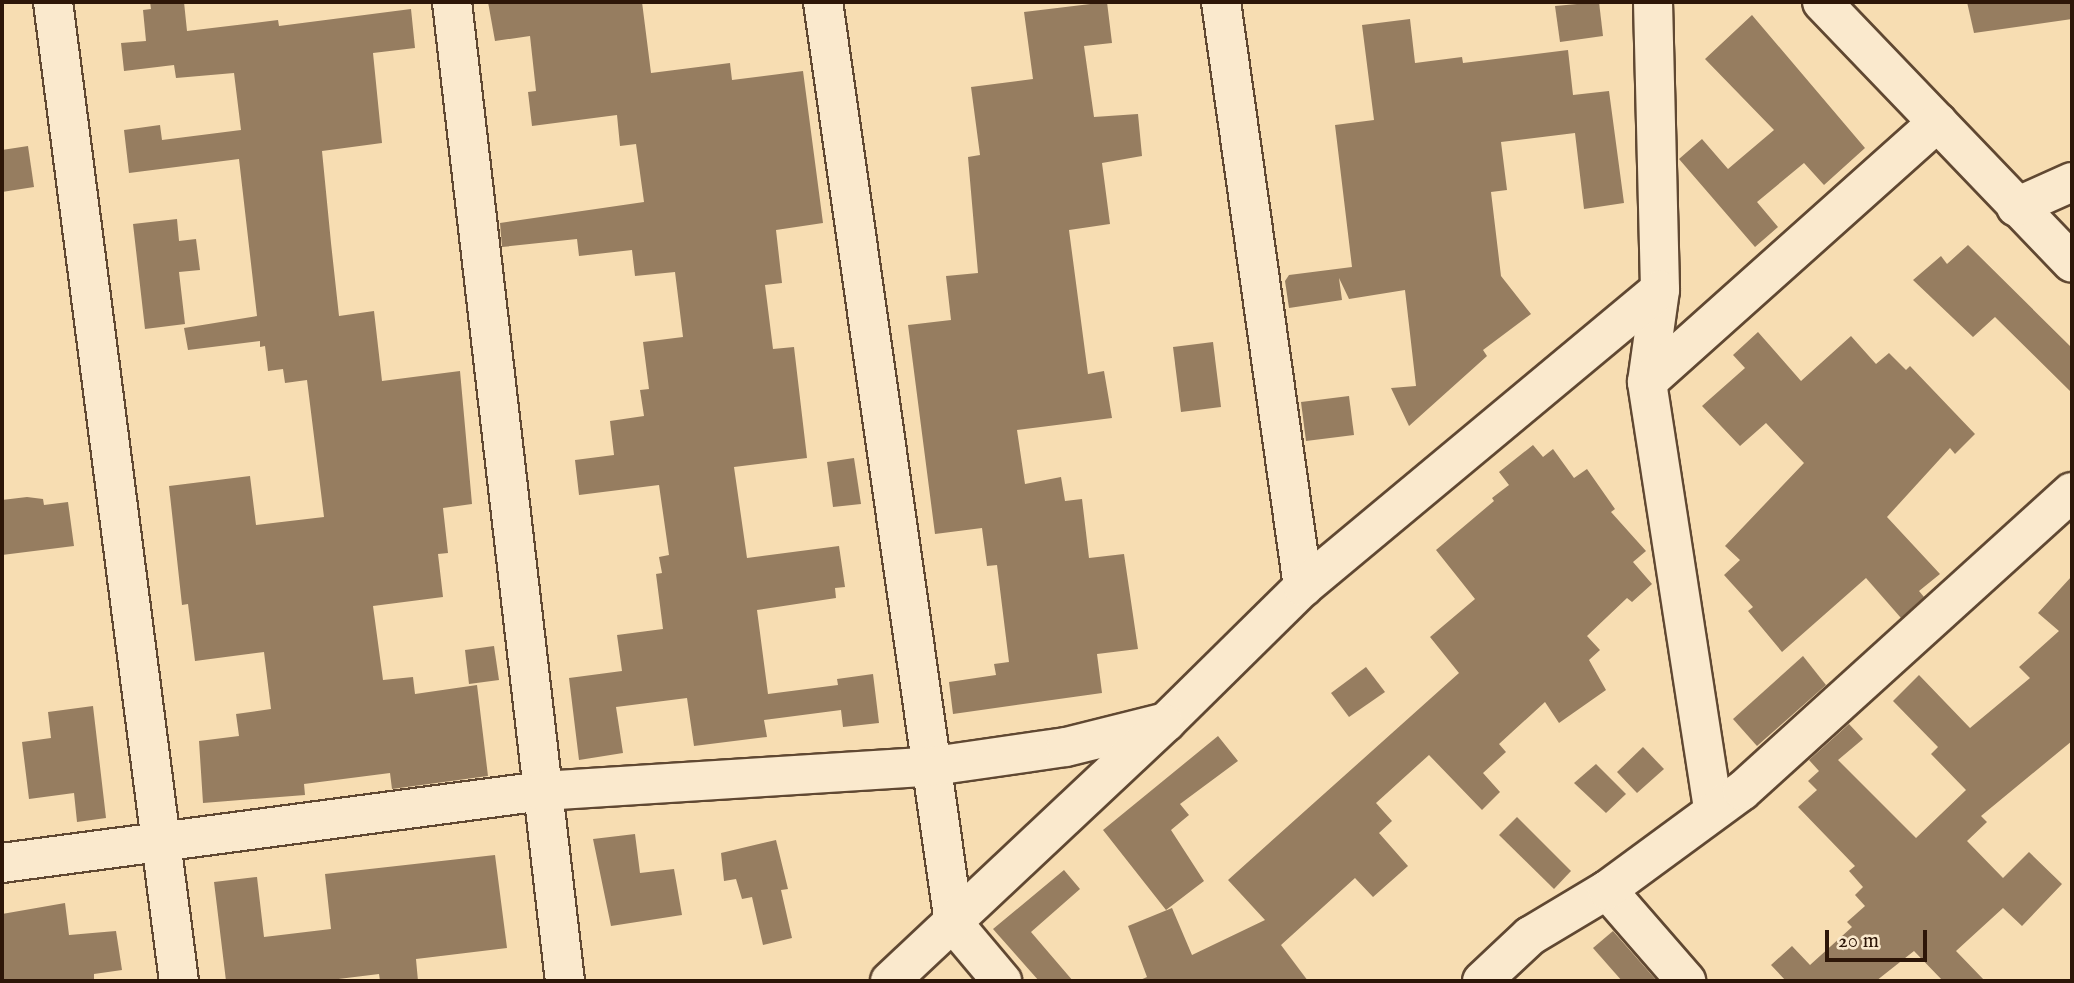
<!DOCTYPE html>
<html>
<head>
<meta charset="utf-8">
<style>
  body { margin:0 }
  #map { position:relative; width:2074px; height:983px; overflow:hidden; background:#f7ddb2; font-family:"IM FELL English",serif }
  div>[style] { position:absolute }
  [style*='--x'] { left:calc(var(--x)*1px); top:calc(var(--y)*1px); width:calc(var(--w)*1px); rotate:calc(var(--a)*1deg) }
  .building>* { inset:0; background:#967d60 }
  .roads { filter:drop-shadow(2px 0 #604832) drop-shadow(-2px 0 #604832) drop-shadow(0 2px #604832) drop-shadow(0 -2px #604832) }
  .minor>* { height:38px; margin:-19px; padding:0 19px; transform-origin:19px; border-radius:19px; background:#fae9cd }
  span { translate:-50% -50%; white-space:nowrap; text-align:center; line-height:1.15; -webkit-text-stroke:6px #fae9cd; paint-order:stroke }
  .frame { position:absolute; inset:0; border:4px solid #2d1608; pointer-events:none }
  .scale { position:absolute; left:1825px; top:930px; width:102px; height:32px; box-sizing:border-box; border:4px solid #2d1608; border-top:0; padding-left:9px; font-size:21px; line-height:24px; white-space:nowrap; color:#2d1608; -webkit-text-stroke:5px #fae9cd; paint-order:stroke }
</style>
</head>
<body>
<div id="map">
  <div class="building">
    <i style="clip-path:polygon(150px 2px,184px 2px,187px 31px,278px 20px,279px 26px,411px 9px,415px 48px,373px 53px,382px 143px,322px 151px,331px 243px,339px 316px,374px 311px,382px 381px,460px 371px,472px 504px,443px 508px,448px 553px,438px 554px,443px 597px,373px 606px,383px 680px,413px 677px,415px 694px,477px 685px,488px 776px,392px 789px,390px 773px,304px 784px,305px 795px,203px 803px,199px 741px,239px 736px,236px 714px,271px 709px,264px 652px,195px 661px,188px 604px,182px 605px,169px 486px,250px 476px,256px 525px,324px 517px,307px 380px,285px 383px,283px 369px,268px 371px,265px 346px,260px 347px,260px 341px,188px 350px,184px 328px,257px 316px,239px 159px,129px 173px,124px 130px,160px 125px,162px 140px,241px 130px,234px 73px,176px 78px,174px 65px,124px 71px,121px 43px,146px 41px,143px 10px,151px 9px)"></i>
    <i style="clip-path:polygon(488px 2px,642px 2px,651px 73px,730px 63px,732px 80px,803px 71px,823px 223px,776px 230px,782px 283px,765px 285px,773px 349px,794px 347px,807px 458px,734px 467px,747px 558px,839px 546px,845px 587px,835px 588px,836px 598px,757px 610px,768px 694px,838px 685px,837px 679px,873px 674px,879px 723px,843px 727px,841px 710px,764px 720px,767px 737px,694px 746px,687px 698px,616px 707px,623px 753px,579px 760px,569px 678px,622px 671px,617px 635px,663px 629px,656px 574px,662px 573px,659px 557px,669px 555px,659px 485px,579px 495px,575px 460px,614px 455px,610px 421px,644px 416px,640px 390px,649px 389px,643px 342px,683px 337px,675px 272px,635px 276px,632px 250px,579px 256px,577px 239px,502px 247px,500px 223px,644px 202px,636px 144px,620px 146px,617px 115px,532px 126px,528px 92px,536px 91px,530px 36px,495px 41px)"></i>
    <i style="clip-path:polygon(1107px 2px,1112px 43px,1084px 46px,1094px 117px,1138px 114px,1142px 156px,1102px 163px,1110px 224px,1069px 230px,1088px 374px,1104px 371px,1112px 418px,1017px 430px,1025px 484px,1061px 477px,1065px 501px,1082px 499px,1089px 558px,1124px 554px,1138px 649px,1097px 654px,1102px 693px,953px 714px,949px 682px,996px 675px,994px 664px,1009px 662px,997px 565px,987px 566px,982px 528px,935px 534px,908px 325px,951px 320px,946px 276px,978px 273px,968px 157px,980px 155px,971px 87px,1033px 79px,1024px 12px)"></i>
    <i style="clip-path:polygon(1599px 2px,1603px 36px,1560px 42px,1555px 6px)"></i>
    <i style="clip-path:polygon(1967px 2px,2072px 2px,2072px 19px,1974px 33px)"></i>
    <i style="clip-path:polygon(1752px 15px,1865px 148px,1824px 185px,1804px 163px,1757px 202px,1778px 227px,1755px 247px,1679px 159px,1702px 139px,1728px 169px,1774px 130px,1705px 59px)"></i>
    <i style="clip-path:polygon(1410px 19px,1415px 63px,1462px 57px,1463px 63px,1568px 50px,1573px 95px,1609px 91px,1624px 203px,1584px 209px,1575px 133px,1501px 142px,1507px 190px,1491px 192px,1501px 276px,1531px 314px,1483px 350px,1487px 356px,1409px 426px,1391px 388px,1416px 386px,1405px 290px,1349px 299px,1339px 278px,1342px 300px,1289px 308px,1285px 281px,1289px 275px,1352px 267px,1335px 125px,1374px 120px,1362px 25px)"></i>
    <i style="clip-path:polygon(28px 146px,34px 187px,2px 192px,2px 150px)"></i>
    <i style="clip-path:polygon(177px 219px,179px 241px,196px 239px,200px 270px,179px 272px,185px 324px,145px 329px,133px 224px)"></i>
    <i style="clip-path:polygon(1968px 245px,2072px 348px,2072px 393px,1995px 317px,1973px 337px,1913px 280px,1941px 256px,1947px 264px)"></i>
    <i style="clip-path:polygon(1758px 332px,1801px 381px,1851px 336px,1876px 364px,1889px 353px,1906px 370px,1910px 366px,1975px 434px,1955px 454px,1950px 448px,1887px 517px,1940px 574px,1919px 591px,1924px 597px,1901px 618px,1866px 578px,1782px 652px,1748px 611px,1753px 607px,1724px 575px,1740px 560px,1725px 546px,1804px 463px,1766px 423px,1740px 446px,1702px 406px,1745px 368px,1733px 355px)"></i>
    <i style="clip-path:polygon(1213px 342px,1221px 407px,1181px 412px,1173px 347px)"></i>
    <i style="clip-path:polygon(1349px 396px,1354px 435px,1306px 441px,1301px 402px)"></i>
    <i style="clip-path:polygon(1533px 445px,1543px 457px,1553px 449px,1574px 478px,1587px 469px,1615px 509px,1611px 512px,1646px 551px,1633px 562px,1652px 584px,1632px 602px,1627px 598px,1587px 636px,1600px 650px,1589px 660px,1606px 690px,1559px 723px,1545px 702px,1499px 744px,1506px 752px,1483px 773px,1500px 792px,1482px 810px,1429px 755px,1376px 803px,1392px 821px,1379px 833px,1408px 866px,1373px 897px,1355px 878px,1281px 945px,1308px 981px,1138px 981px,1147px 977px,1128px 926px,1172px 908px,1192px 955px,1265px 920px,1228px 880px,1459px 673px,1430px 637px,1475px 599px,1436px 550px,1494px 501px,1492px 498px,1509px 485px,1499px 472px)"></i>
    <i style="clip-path:polygon(854px 458px,861px 504px,833px 507px,827px 462px)"></i>
    <i style="clip-path:polygon(27px 497px,43px 499px,44px 505px,68px 502px,74px 546px,2px 555px,2px 500px)"></i>
    <i style="clip-path:polygon(2072px 576px,2072px 741px,1981px 816px,1987px 822px,1967px 841px,2003px 878px,2029px 852px,2062px 884px,2022px 926px,2003px 908px,1956px 951px,1985px 981px,1943px 981px,1914px 951px,1876px 981px,1786px 981px,1771px 965px,1792px 946px,1810px 965px,1852px 927px,1847px 922px,1865px 906px,1855px 895px,1863px 887px,1849px 871px,1855px 866px,1798px 807px,1817px 790px,1808px 781px,1819px 771px,1809px 760px,1849px 724px,1863px 739px,1838px 760px,1916px 838px,1966px 790px,1931px 754px,1938px 747px,1893px 701px,1919px 675px,1970px 728px,2030px 678px,2019px 667px,2059px 631px,2038px 613px)"></i>
    <i style="clip-path:polygon(494px 646px,499px 680px,469px 684px,465px 650px)"></i>
    <i style="clip-path:polygon(1803px 656px,1826px 685px,1757px 746px,1733px 719px)"></i>
    <i style="clip-path:polygon(1366px 667px,1385px 692px,1349px 717px,1331px 693px)"></i>
    <i style="clip-path:polygon(93px 706px,106px 818px,77px 822px,74px 793px,29px 799px,22px 742px,51px 738px,48px 712px)"></i>
    <i style="clip-path:polygon(1218px 736px,1238px 761px,1180px 804px,1189px 815px,1171px 830px,1204px 881px,1166px 910px,1103px 830px)"></i>
    <i style="clip-path:polygon(1643px 747px,1664px 769px,1637px 793px,1617px 772px)"></i>
    <i style="clip-path:polygon(1596px 764px,1626px 794px,1606px 813px,1574px 783px)"></i>
    <i style="clip-path:polygon(1517px 817px,1571px 871px,1554px 889px,1499px 835px)"></i>
    <i style="clip-path:polygon(635px 834px,640px 873px,674px 869px,682px 915px,611px 926px,593px 839px)"></i>
    <i style="clip-path:polygon(776px 840px,788px 889px,781px 890px,792px 938px,763px 945px,752px 897px,742px 899px,736px 879px,724px 881px,721px 853px)"></i>
    <i style="clip-path:polygon(495px 855px,507px 948px,416px 959px,418px 981px,380px 981px,379px 974px,322px 981px,226px 981px,214px 882px,257px 877px,264px 937px,331px 929px,325px 874px)"></i>
    <i style="clip-path:polygon(1064px 870px,1080px 889px,1031px 932px,1073px 981px,1039px 981px,993px 929px)"></i>
    <i style="clip-path:polygon(65px 903px,69px 935px,116px 931px,122px 970px,94px 974px,94px 981px,2px 981px,2px 914px)"></i>
    <i style="clip-path:polygon(1613px 931px,1657px 981px,1622px 981px,1593px 948px)"></i>
  </div>
  <div class="roads">
    <div class="minor">
      <i style="--x:53;--y:2;--w:987;--a:82.67"></i>
      <i style="--x:452;--y:2;--w:985;--a:83.42"></i>
      <i style="--x:823;--y:2;--w:931;--a:81.91"></i>
      <i style="--x:954;--y:924;--w:75;--a:49.9"></i>
      <i style="--x:1221;--y:2;--w:591;--a:82.02"></i>
      <i style="--x:1653;--y:2;--w:288;--a:88.6"></i>
      <i style="--x:1660;--y:290;--w:93;--a:98"></i>
      <i style="--x:1647;--y:382;--w:433;--a:81.2"></i>
      <i style="--x:1822;--y:2;--w:361;--a:46.2"></i>
      <i style="--x:2016;--y:207;--w:61;--a:-24.1"></i>
      <i style="--x:1647;--y:382;--w:390;--a:-41.8"></i>
      <i style="--x:2;--y:863;--w:545;--a:-7.59"></i>
      <i style="--x:542;--y:791;--w:393;--a:-3.6"></i>
      <i style="--x:934;--y:766;--w:133;--a:-8.2"></i>
      <i style="--x:1066;--y:747;--w:103;--a:-14"></i>
      <i style="--x:1166;--y:722;--w:192;--a:-44.6"></i>
      <i style="--x:1303;--y:587;--w:464;--a:-39.8"></i>
      <i style="--x:1607;--y:890;--w:121;--a:49"></i>
      <i style="--x:890;--y:981;--w:376;--a:-43.2"></i>
      <i style="--x:1482;--y:981;--w:66;--a:-43.2"></i>
      <i style="--x:1530;--y:936;--w:90;--a:-30.9"></i>
      <i style="--x:1607;--y:890;--w:167;--a:-36.3"></i>
      <i style="--x:1742;--y:791;--w:445;--a:-42.2"></i>
    </div>
  </div>
  <div class="frame"></div>
  <div class="scale">20 m</div>
</div>
</body>
</html>
